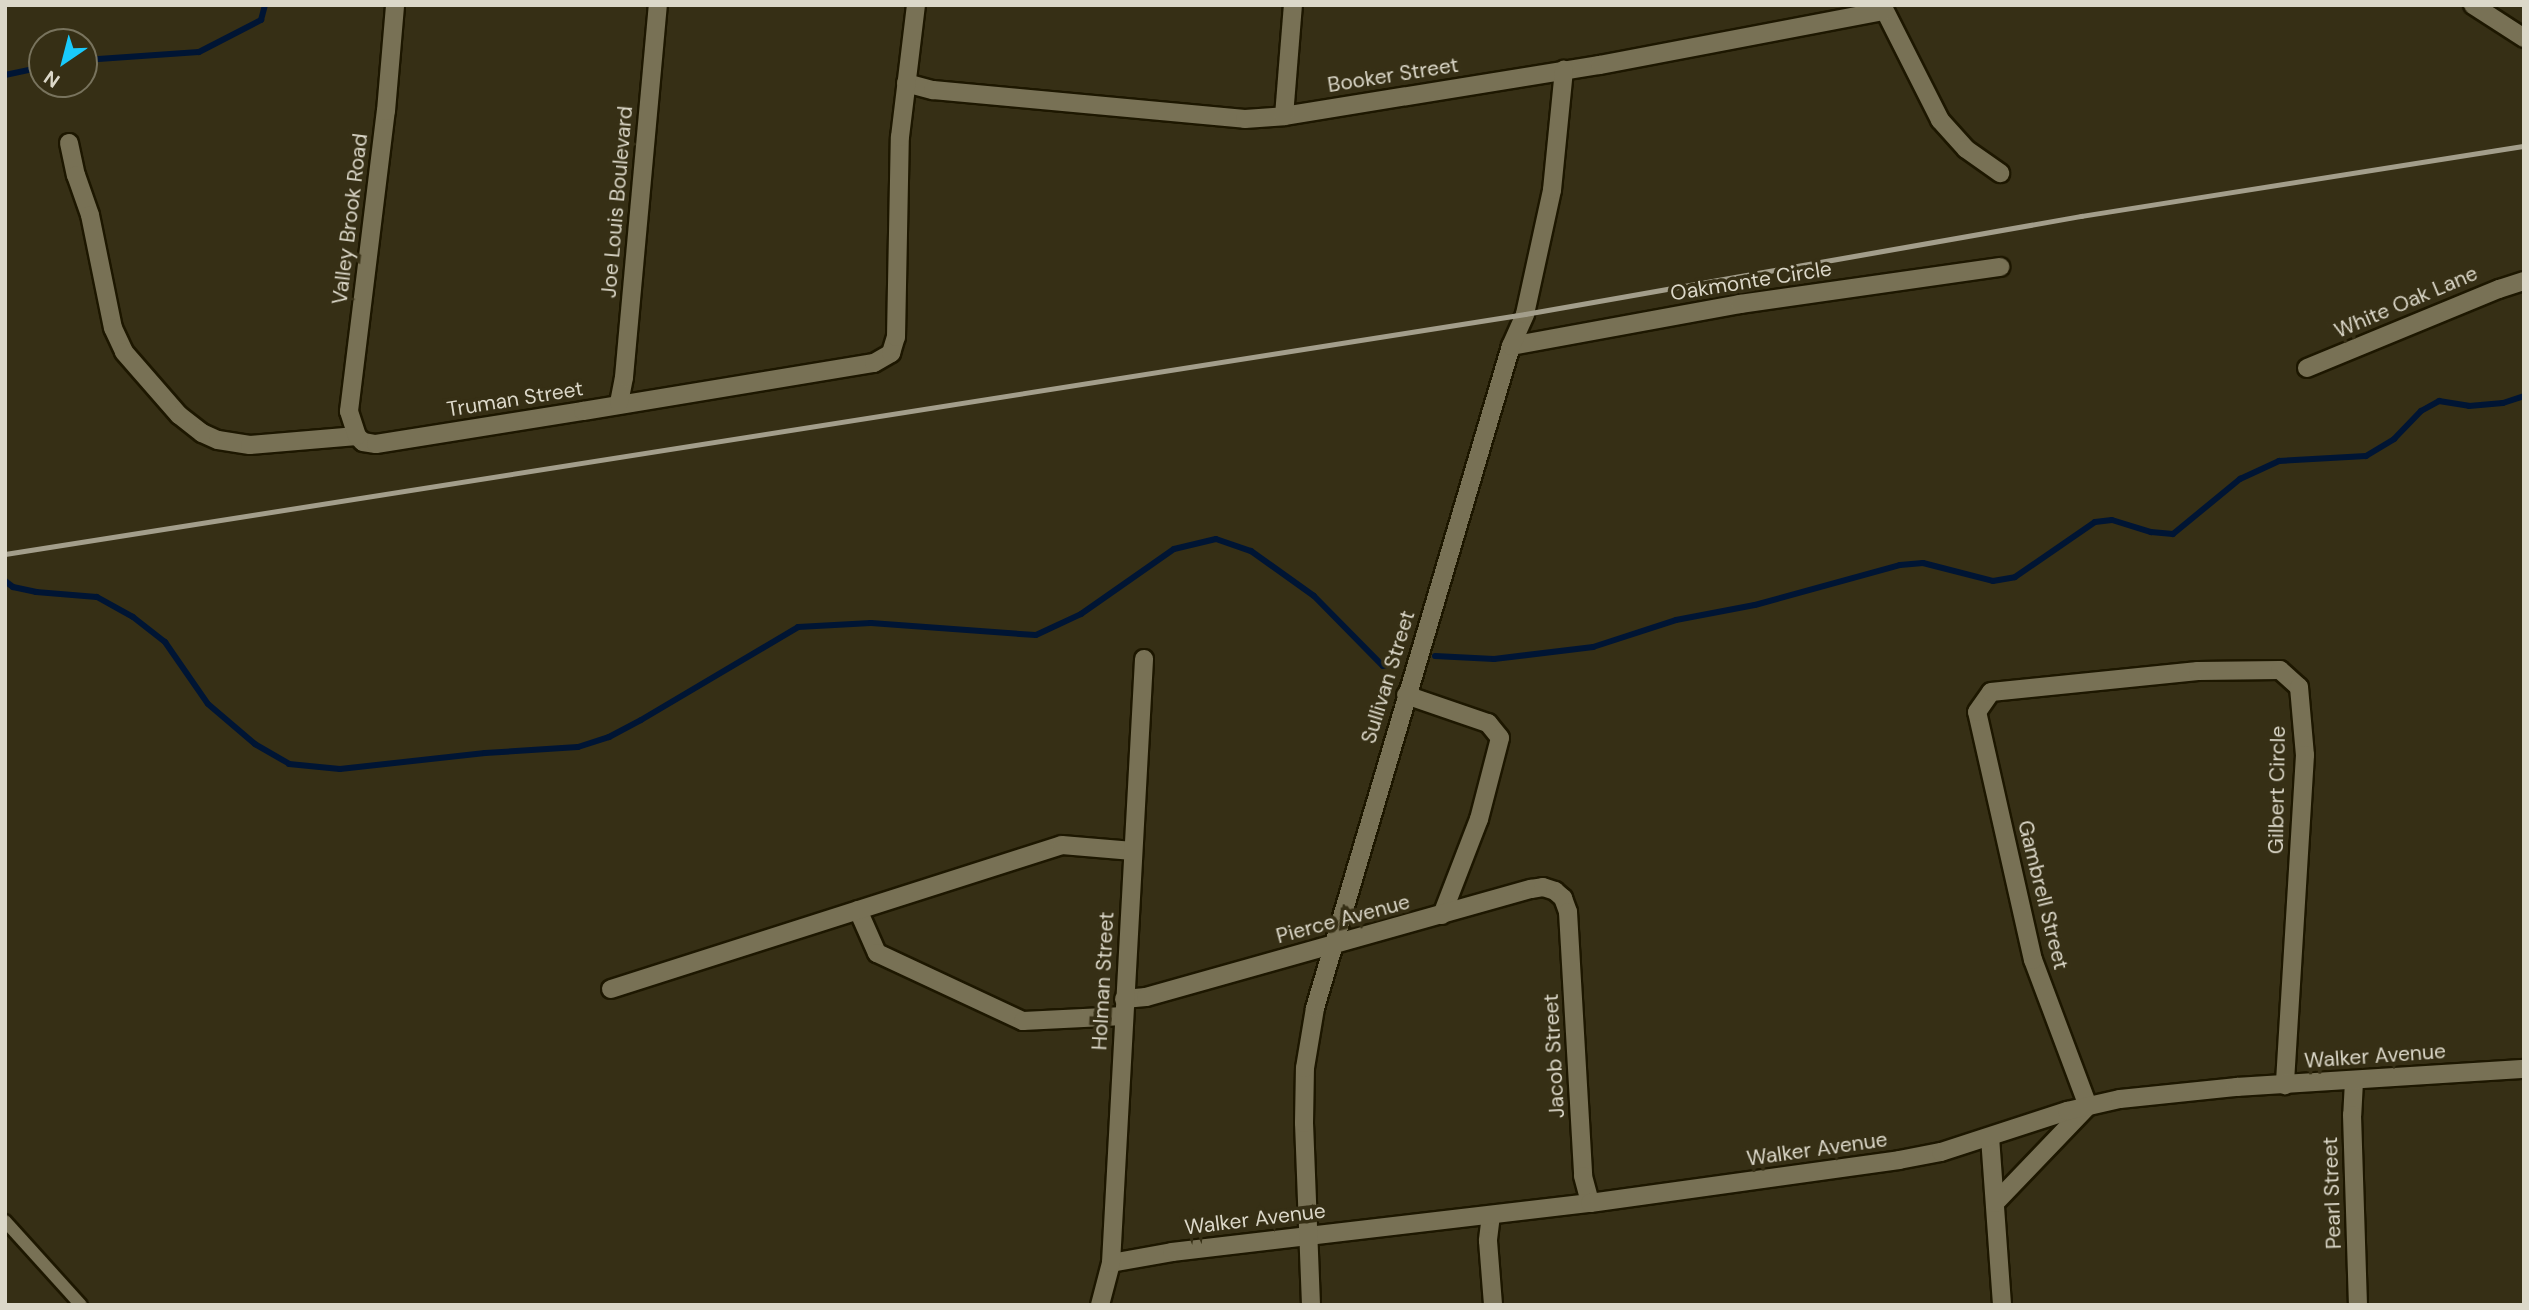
<!DOCTYPE html>
<html>
<head>
<meta charset="utf-8">
<style>
  body { margin:0 }
  #map { position:relative; width:2529px; height:1310px; overflow:hidden; background:#362f15; font-family:"DM Sans",sans-serif }
  div>[style] { position:absolute }
  [style*='--x'] { left:calc(var(--x)*1px); top:calc(var(--y)*1px); width:calc(var(--w)*1px); rotate:calc(var(--a)*1deg) }
  .stream>* { height:6px; margin:-3px; padding:0 3px; transform-origin:3px; border-radius:3px; background:#001534 }
  .roads { filter:drop-shadow(2px 0 #1d1700) drop-shadow(-2px 0 #1d1700) drop-shadow(0 2px #1d1700) drop-shadow(0 -2px #1d1700) }
  .lane>* { height:12px; margin:-6px; padding:0 6px; transform-origin:6px; border-radius:6px; background:#787155 }
  .street>* { height:18px; margin:-9px; padding:0 9px; transform-origin:9px; border-radius:9px; background:#787155 }
  .rail>* { height:5px; margin:-2.5px; padding:0 2.5px; transform-origin:2.5px; border-radius:2.5px; background:#a39e8b }
  span { translate:-50% -50%; white-space:nowrap; text-align:center; line-height:1.15; -webkit-text-stroke:7px #362f15; paint-order:stroke }
  .street-label { font-size:21px; color:#dcd8c9 }
  .frame { position:absolute; inset:0; border:7px solid #dcd8c9; pointer-events:none }
  .north { position:absolute; left:28px; top:28px; width:70px; height:70px; box-sizing:border-box; background:#362f15; border:2px solid #78735d; border-radius:50%; rotate:215deg; font-size:19px; font-weight:700; line-height:28px; text-align:center; color:#dcd8c9 }
  .north::after { content:''; display:block; margin:auto; width:24px; height:32px; background:#19cafc; clip-path:polygon(50% 0,100% 100%,50% 72%,0 100%) }
</style>
</head>
<body>
<div id="map">
  <div class="stream">
    <i style="--x:84;--y:60;--w:115;--a:-4"></i>
    <i style="--x:199;--y:52;--w:70;--a:-27.3"></i>
    <i style="--x:261;--y:20;--w:16;--a:-75"></i>
    <i style="--x:5;--y:75;--w:38;--a:-12"></i>
    <i style="--x:5;--y:581;--w:10;--a:37"></i>
    <i style="--x:13;--y:587;--w:24;--a:12"></i>
    <i style="--x:36;--y:592;--w:61;--a:4.7"></i>
    <i style="--x:97;--y:597;--w:41;--a:29.1"></i>
    <i style="--x:133;--y:617;--w:41;--a:38"></i>
    <i style="--x:165;--y:642;--w:75;--a:55.3"></i>
    <i style="--x:208;--y:704;--w:62;--a:40.4"></i>
    <i style="--x:255;--y:744;--w:39;--a:30"></i>
    <i style="--x:289;--y:764;--w:51;--a:5.6"></i>
    <i style="--x:340;--y:769;--w:146;--a:-6.3"></i>
    <i style="--x:485;--y:753;--w:93;--a:-3.7"></i>
    <i style="--x:578;--y:747;--w:33;--a:-18"></i>
    <i style="--x:609;--y:737;--w:36;--a:-28"></i>
    <i style="--x:641;--y:720;--w:182;--a:-30.6"></i>
    <i style="--x:798;--y:627;--w:73;--a:-3.1"></i>
    <i style="--x:871;--y:623;--w:165;--a:4.2"></i>
    <i style="--x:1036;--y:635;--w:50;--a:-25"></i>
    <i style="--x:1081;--y:614;--w:113;--a:-35"></i>
    <i style="--x:1174;--y:549;--w:43;--a:-13.4"></i>
    <i style="--x:1216;--y:539;--w:37;--a:19"></i>
    <i style="--x:1251;--y:551;--w:77;--a:35.5"></i>
    <i style="--x:1314;--y:596;--w:98;--a:45.4"></i>
    <i style="--x:1383;--y:666;--w:16;--a:-11"></i>
    <i style="--x:1435;--y:656;--w:59;--a:2.9"></i>
    <i style="--x:1494;--y:659;--w:100;--a:-6.9"></i>
    <i style="--x:1593;--y:647;--w:87;--a:-18"></i>
    <i style="--x:1676;--y:620;--w:80;--a:-10.8"></i>
    <i style="--x:1755;--y:605;--w:150;--a:-15.4"></i>
    <i style="--x:1900;--y:565;--w:23;--a:-5"></i>
    <i style="--x:1923;--y:563;--w:72;--a:14.4"></i>
    <i style="--x:1993;--y:581;--w:22;--a:-10"></i>
    <i style="--x:2015;--y:577;--w:97;--a:-34.5"></i>
    <i style="--x:2095;--y:522;--w:17;--a:-7"></i>
    <i style="--x:2112;--y:520;--w:41;--a:17.1"></i>
    <i style="--x:2151;--y:532;--w:22;--a:5"></i>
    <i style="--x:2173;--y:534;--w:87;--a:-39.4"></i>
    <i style="--x:2240;--y:479;--w:43;--a:-24.8"></i>
    <i style="--x:2279;--y:461;--w:87;--a:-3.3"></i>
    <i style="--x:2366;--y:456;--w:33;--a:-31"></i>
    <i style="--x:2394;--y:439;--w:39;--a:-46"></i>
    <i style="--x:2421;--y:411;--w:21;--a:-29"></i>
    <i style="--x:2439;--y:401;--w:30;--a:9"></i>
    <i style="--x:2469;--y:406;--w:34;--a:-5"></i>
    <i style="--x:2503;--y:403;--w:22;--a:-18"></i>
  </div>
  <div class="roads">
    <div class="lane">
      <i style="--x:5;--y:1221;--w:113;--a:47.9"></i>
    </div>
    <div class="street">
      <i style="--x:1882;--y:5;--w:129;--a:63.2"></i>
      <i style="--x:1940;--y:120;--w:39;--a:48"></i>
      <i style="--x:1966;--y:149;--w:42;--a:35.2"></i>
      <i style="--x:2473;--y:5;--w:61;--a:32.9"></i>
      <i style="--x:906;--y:83;--w:28;--a:15"></i>
      <i style="--x:933;--y:90;--w:313;--a:5.3"></i>
      <i style="--x:1245;--y:119;--w:39;--a:-4"></i>
      <i style="--x:1284;--y:116;--w:320;--a:-9.2"></i>
      <i style="--x:1600;--y:65;--w:289;--a:-10.8"></i>
      <i style="--x:1284;--y:116;--w:111;--a:-85.4"></i>
      <i style="--x:69;--y:143;--w:33;--a:78"></i>
      <i style="--x:76;--y:175;--w:42;--a:70.7"></i>
      <i style="--x:90;--y:215;--w:115;--a:78.5"></i>
      <i style="--x:113;--y:328;--w:26;--a:65"></i>
      <i style="--x:124;--y:352;--w:84;--a:48.9"></i>
      <i style="--x:179;--y:415;--w:29;--a:38"></i>
      <i style="--x:202;--y:433;--w:17;--a:24"></i>
      <i style="--x:218;--y:440;--w:32;--a:9"></i>
      <i style="--x:250;--y:445;--w:107;--a:-4.8"></i>
      <i style="--x:357;--y:436;--w:8;--a:45"></i>
      <i style="--x:363;--y:442;--w:13;--a:9"></i>
      <i style="--x:376;--y:444;--w:210;--a:-9.1"></i>
      <i style="--x:583;--y:411;--w:295;--a:-9.4"></i>
      <i style="--x:874;--y:363;--w:20;--a:-30"></i>
      <i style="--x:891;--y:353;--w:17;--a:-73"></i>
      <i style="--x:896;--y:337;--w:200;--a:-88.9"></i>
      <i style="--x:900;--y:137;--w:133;--a:-83.1"></i>
      <i style="--x:1511;--y:346;--w:233;--a:-10.4"></i>
      <i style="--x:1740;--y:304;--w:263;--a:-8.1"></i>
      <i style="--x:2307;--y:368;--w:208;--a:-22.4"></i>
      <i style="--x:2499;--y:289;--w:26;--a:-18"></i>
      <i style="--x:619;--y:403;--w:26;--a:-79"></i>
      <i style="--x:624;--y:377;--w:374;--a:-84.8"></i>
      <i style="--x:357;--y:436;--w:26;--a:-108"></i>
      <i style="--x:349;--y:411;--w:302;--a:-83"></i>
      <i style="--x:386;--y:111;--w:106;--a:-85.1"></i>
      <i style="--x:1406;--y:695;--w:87;--a:18.9"></i>
      <i style="--x:1488;--y:723;--w:19;--a:51"></i>
      <i style="--x:1500;--y:738;--w:84;--a:104.5"></i>
      <i style="--x:1479;--y:819;--w:103;--a:111.1"></i>
      <i style="--x:858;--y:910;--w:47;--a:66.2"></i>
      <i style="--x:877;--y:953;--w:161;--a:25"></i>
      <i style="--x:1023;--y:1021;--w:101;--a:-2.8"></i>
      <i style="--x:611;--y:989;--w:473;--a:-17.7"></i>
      <i style="--x:1062;--y:845;--w:71;--a:4.8"></i>
      <i style="--x:1124;--y:999;--w:22;--a:-5"></i>
      <i style="--x:1146;--y:997;--w:400;--a:-15.7"></i>
      <i style="--x:1531;--y:889;--w:12;--a:-9"></i>
      <i style="--x:1543;--y:887;--w:13;--a:18"></i>
      <i style="--x:1555;--y:891;--w:11;--a:41"></i>
      <i style="--x:1563;--y:898;--w:15;--a:70"></i>
      <i style="--x:1568;--y:912;--w:264;--a:86.7"></i>
      <i style="--x:1583;--y:1176;--w:28;--a:75"></i>
      <i style="--x:2354;--y:1081;--w:34;--a:93"></i>
      <i style="--x:2352;--y:1115;--w:190;--a:88.2"></i>
      <i style="--x:1990;--y:1137;--w:168;--a:85.9"></i>
      <i style="--x:1995;--y:1203;--w:134;--a:-46.2"></i>
      <i style="--x:2088;--y:1106;--w:156;--a:-110.6"></i>
      <i style="--x:2033;--y:960;--w:254;--a:-102.7"></i>
      <i style="--x:1977;--y:712;--w:24;--a:-55"></i>
      <i style="--x:1991;--y:692;--w:208;--a:-5.8"></i>
      <i style="--x:2198;--y:671;--w:82;--a:-0.7"></i>
      <i style="--x:2280;--y:670;--w:25;--a:42"></i>
      <i style="--x:2299;--y:687;--w:68;--a:85"></i>
      <i style="--x:2305;--y:755;--w:331;--a:93.5"></i>
      <i style="--x:1491;--y:1215;--w:26;--a:97"></i>
      <i style="--x:1488;--y:1241;--w:64;--a:85.5"></i>
      <i style="--x:1111;--y:1263;--w:62;--a:-10.2"></i>
      <i style="--x:1172;--y:1252;--w:421;--a:-6.7"></i>
      <i style="--x:1590;--y:1203;--w:312;--a:-7.9"></i>
      <i style="--x:1899;--y:1160;--w:43;--a:-10.8"></i>
      <i style="--x:1941;--y:1152;--w:133;--a:-18"></i>
      <i style="--x:2067;--y:1111;--w:54;--a:-12.8"></i>
      <i style="--x:2120;--y:1099;--w:118;--a:-5.9"></i>
      <i style="--x:2237;--y:1087;--w:288;--a:-3.6"></i>
      <i style="--x:1100;--y:1305;--w:43;--a:-75.3"></i>
      <i style="--x:1111;--y:1263;--w:605;--a:-86.87"></i>
      <i style="--x:1311;--y:1305;--w:182;--a:-92.2"></i>
      <i style="--x:1304;--y:1123;--w:55;--a:-89"></i>
      <i style="--x:1305;--y:1068;--w:61;--a:-80.5"></i>
      <i style="--x:1315;--y:1008;--w:690;--a:-73.51"></i>
      <i style="--x:1511;--y:346;--w:35;--a:-66"></i>
      <i style="--x:1525;--y:314;--w:127;--a:-77.7"></i>
      <i style="--x:1552;--y:190;--w:121;--a:-84.3"></i>
    </div>
  </div>
  <div class="rail">
    <i style="--x:5;--y:554;--w:1539;--a:-8.97"></i>
    <i style="--x:1525;--y:314;--w:565;--a:-10"></i>
    <i style="--x:2081;--y:216;--w:448;--a:-9"></i>
  </div>
  <div class="street-label">
    <span style="left:1393px;top:75px;rotate:-9deg">Booker Street</span>
    <span style="left:617px;top:202px;rotate:-85deg">Joe Louis Boulevard</span>
    <span style="left:350px;top:219px;rotate:-83deg">Valley Brook Road</span>
    <span style="left:1751px;top:281px;rotate:-9deg">Oakmonte Circle</span>
    <span style="left:2406px;top:302px;rotate:-23deg">White Oak Lane</span>
    <span style="left:515px;top:399px;rotate:-9deg">Truman Street</span>
    <span style="left:1388px;top:677px;rotate:-73deg">Sullivan Street</span>
    <span style="left:2277px;top:790px;rotate:-89deg">Gilbert Circle</span>
    <span style="left:2043px;top:895px;rotate:76deg">Gambrell Street</span>
    <span style="left:1343px;top:919px;rotate:-15deg">Pierce Avenue</span>
    <span style="left:1103px;top:981px;rotate:-87deg">Holman Street</span>
    <span style="left:1554px;top:1056px;rotate:-93deg">Jacob Street</span>
    <span style="left:2375px;top:1056px;rotate:-4deg">Walker Avenue</span>
    <span style="left:1817px;top:1149px;rotate:-8deg">Walker Avenue</span>
    <span style="left:2332px;top:1193px;rotate:-92deg">Pearl Street</span>
    <span style="left:1255px;top:1219px;rotate:-7deg">Walker Avenue</span>
  </div>
  <div class="frame"></div>
  <div class="north">N</div>
</div>
</body>
</html>
